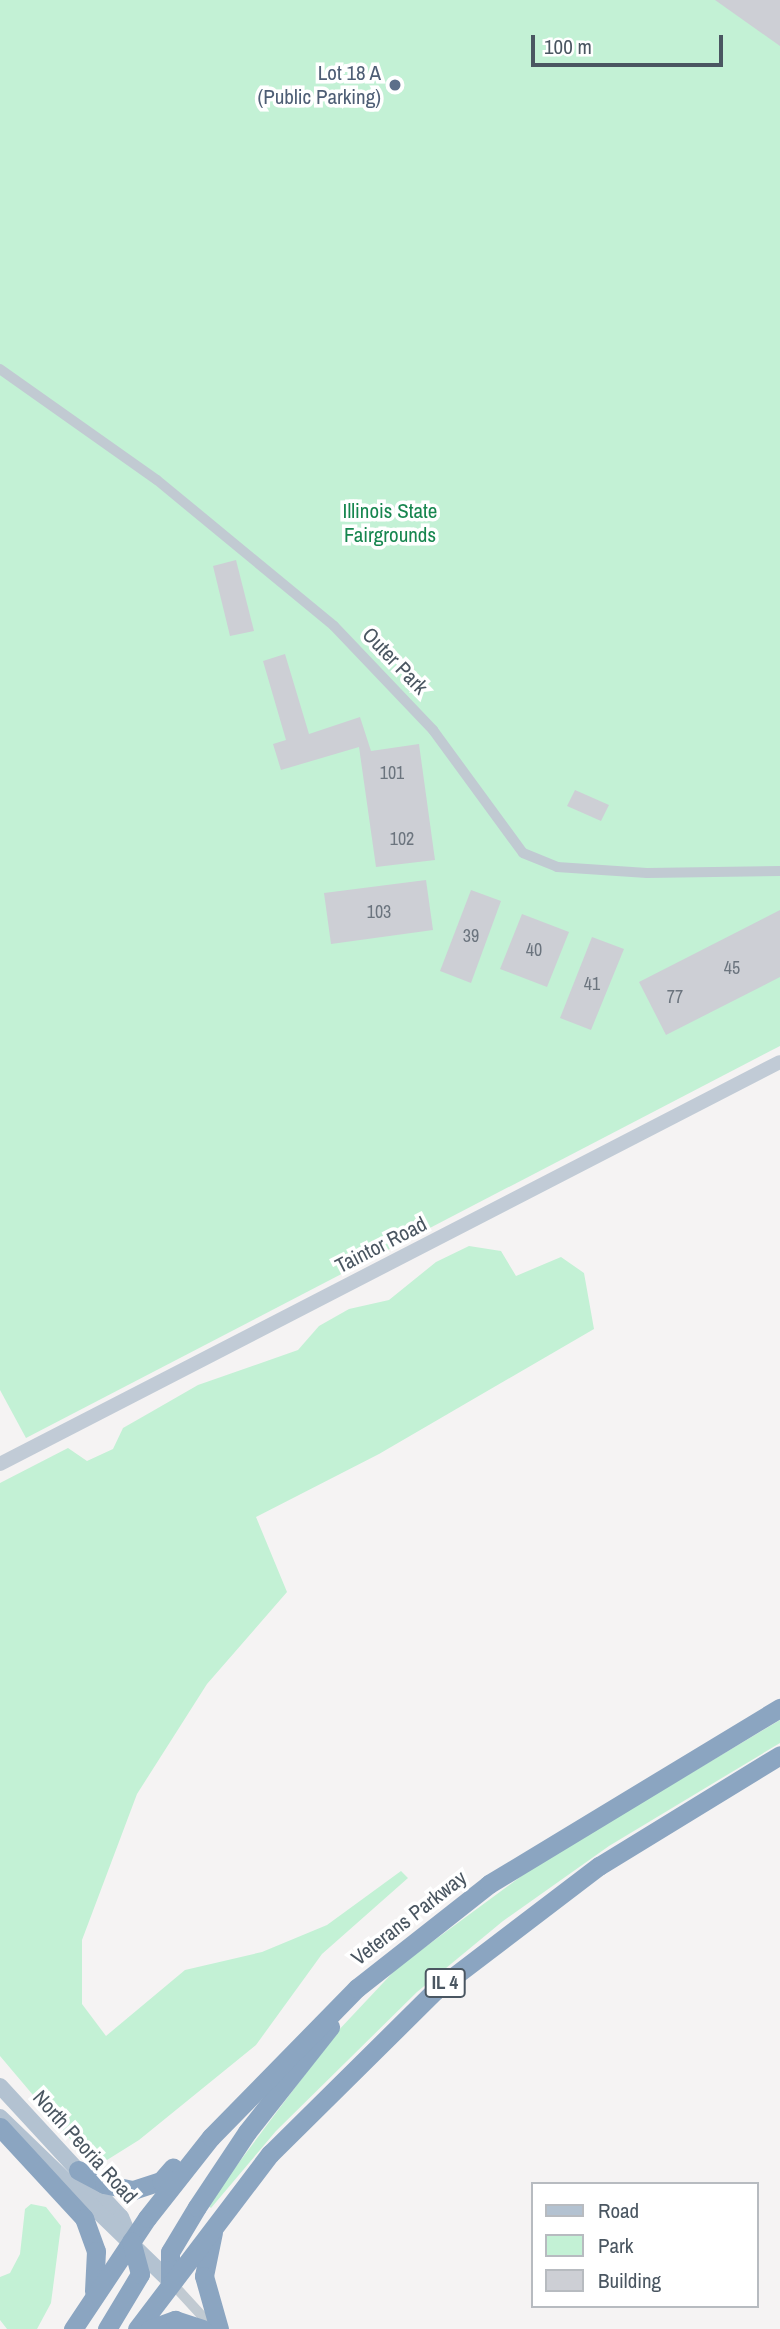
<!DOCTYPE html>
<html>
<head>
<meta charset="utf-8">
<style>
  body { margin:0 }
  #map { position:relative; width:780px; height:2329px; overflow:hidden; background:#f5f3f3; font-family:"Archivo Narrow",sans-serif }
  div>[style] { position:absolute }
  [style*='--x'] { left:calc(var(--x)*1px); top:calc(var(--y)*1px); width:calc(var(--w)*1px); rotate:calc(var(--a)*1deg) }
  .green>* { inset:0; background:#c3f1d5 }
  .building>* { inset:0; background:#cdcfd5 }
  .street>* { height:10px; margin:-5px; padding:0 5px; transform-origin:5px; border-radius:5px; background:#c1cad2 }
  .secondary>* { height:14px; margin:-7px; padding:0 7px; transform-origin:7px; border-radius:7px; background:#c1cbd6 }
  .primary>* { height:16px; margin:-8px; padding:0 8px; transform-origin:8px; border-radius:8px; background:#b3c2d1 }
  .highway>* { height:19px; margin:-9.5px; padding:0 9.5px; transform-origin:9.5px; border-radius:9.5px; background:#8ba5c1 }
  .dots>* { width:19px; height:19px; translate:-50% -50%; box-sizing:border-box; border:4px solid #fff; border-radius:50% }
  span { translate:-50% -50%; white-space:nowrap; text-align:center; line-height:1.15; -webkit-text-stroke:7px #fff; paint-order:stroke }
  .number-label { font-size:18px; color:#6b747e }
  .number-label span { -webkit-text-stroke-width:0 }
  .shield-label span { padding:2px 5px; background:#fff; border:2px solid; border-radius:5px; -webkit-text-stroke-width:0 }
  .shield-label { font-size:19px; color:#4a5661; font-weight:700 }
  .service-label { font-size:21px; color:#4e5e75 }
  .right { translate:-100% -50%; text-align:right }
  .park-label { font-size:21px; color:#17864f }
  .street-label { font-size:21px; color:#4a5661 }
  .legend { position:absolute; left:531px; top:2182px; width:228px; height:126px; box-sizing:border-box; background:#fff; border:2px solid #b7bbc0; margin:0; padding:9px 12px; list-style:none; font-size:21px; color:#4a5661 }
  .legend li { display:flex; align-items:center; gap:14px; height:35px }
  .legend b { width:35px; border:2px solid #b7bbc0 }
  .scale { position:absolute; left:531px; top:35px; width:192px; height:32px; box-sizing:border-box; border:4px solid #4a5661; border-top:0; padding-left:9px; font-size:21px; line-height:24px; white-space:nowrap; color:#4a5661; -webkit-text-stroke:5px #fff; paint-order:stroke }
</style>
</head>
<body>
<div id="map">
  <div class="green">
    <i style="clip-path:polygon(0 0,780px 0,780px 1046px,26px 1438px,0 1390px)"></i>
    <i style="clip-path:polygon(469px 1246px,501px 1251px,516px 1276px,561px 1257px,584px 1273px,594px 1329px,379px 1454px,256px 1517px,287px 1592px,207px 1684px,137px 1794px,82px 1940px,82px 2004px,106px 2036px,185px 1970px,262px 1952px,327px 1925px,401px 1871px,408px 1878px,322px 1954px,256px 2045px,139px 2140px,107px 2160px,82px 2153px,0 2056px,0 1483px,68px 1448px,87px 1461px,113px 1449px,123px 1428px,151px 1412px,198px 1385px,298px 1350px,319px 1326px,349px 1309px,389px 1300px,436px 1262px)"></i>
    <i style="clip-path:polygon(780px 1720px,780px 1743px,609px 1846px,503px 1921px,417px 1992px,276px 2131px,211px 2208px,207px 2205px,336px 2033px,398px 1967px,535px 1866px)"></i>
    <i style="clip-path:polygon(31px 2204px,46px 2207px,61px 2226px,51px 2303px,37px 2329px,7px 2329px,0 2320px,0 2277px,10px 2273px,20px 2254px,25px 2209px)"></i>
  </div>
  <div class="building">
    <i style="clip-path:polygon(715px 0,780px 0,780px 46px)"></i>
    <i style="clip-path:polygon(236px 560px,254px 631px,230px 636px,213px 566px)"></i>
    <i style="clip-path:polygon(285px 654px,309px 734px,360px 717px,371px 751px,419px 744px,435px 860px,376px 867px,359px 747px,281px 770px,273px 744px,286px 740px,263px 661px)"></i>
    <i style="clip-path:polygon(575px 790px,609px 805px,601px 821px,567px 806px)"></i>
    <i style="clip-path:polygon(426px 880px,433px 930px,331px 944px,324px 893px)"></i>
    <i style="clip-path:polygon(471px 890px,501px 901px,471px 983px,440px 971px)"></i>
    <i style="clip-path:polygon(780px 910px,780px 977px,666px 1035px,639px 982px)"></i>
    <i style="clip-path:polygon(522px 914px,569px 932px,547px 987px,500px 969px)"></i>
    <i style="clip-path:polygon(592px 937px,624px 949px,591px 1030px,560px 1018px)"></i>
  </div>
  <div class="street">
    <i style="--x:0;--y:369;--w:192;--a:35.3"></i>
    <i style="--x:157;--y:480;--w:229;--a:39.5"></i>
    <i style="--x:334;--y:626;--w:144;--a:46.4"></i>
    <i style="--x:433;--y:730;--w:152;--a:53.8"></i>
    <i style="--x:523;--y:853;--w:37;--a:22"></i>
    <i style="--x:557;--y:867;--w:90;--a:3.8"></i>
    <i style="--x:647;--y:873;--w:133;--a:-0.9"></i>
    <i style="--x:170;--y:2281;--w:64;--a:47.5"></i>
  </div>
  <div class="secondary">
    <i style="--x:0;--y:1464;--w:877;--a:-27.27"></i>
  </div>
  <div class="primary">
    <i style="--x:0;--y:2086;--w:178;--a:47.3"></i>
    <i style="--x:121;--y:2217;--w:26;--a:67"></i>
    <i style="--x:0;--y:2117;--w:236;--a:44"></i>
  </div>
  <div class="highway">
    <i style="--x:0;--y:2127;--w:124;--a:47.3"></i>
    <i style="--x:84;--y:2218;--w:35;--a:70"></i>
    <i style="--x:96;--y:2251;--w:40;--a:92.9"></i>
    <i style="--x:78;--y:2170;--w:30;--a:28"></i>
    <i style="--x:104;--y:2184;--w:30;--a:12"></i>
    <i style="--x:133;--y:2190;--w:29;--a:-18"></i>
    <i style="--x:161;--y:2181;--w:18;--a:-49"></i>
    <i style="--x:213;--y:2232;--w:45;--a:101.6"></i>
    <i style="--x:204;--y:2276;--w:55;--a:74.2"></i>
    <i style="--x:170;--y:2281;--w:29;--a:-90"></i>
    <i style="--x:170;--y:2252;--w:52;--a:-59"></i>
    <i style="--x:197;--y:2207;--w:90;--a:-56.3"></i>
    <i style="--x:247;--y:2132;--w:134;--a:-51.7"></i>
    <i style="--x:73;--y:2329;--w:133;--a:-56.3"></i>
    <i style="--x:147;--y:2218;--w:103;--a:-51.7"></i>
    <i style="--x:211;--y:2137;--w:209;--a:-45.6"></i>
    <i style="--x:357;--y:1988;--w:168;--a:-38.2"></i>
    <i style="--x:489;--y:1884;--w:340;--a:-31.2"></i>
    <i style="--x:107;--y:2329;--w:64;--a:-59"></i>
    <i style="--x:140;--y:2274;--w:34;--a:-105"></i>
    <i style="--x:137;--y:2329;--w:220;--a:-52.8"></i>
    <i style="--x:270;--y:2154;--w:233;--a:-44.7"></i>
    <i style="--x:436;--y:1990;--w:205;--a:-37.3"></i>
    <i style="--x:599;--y:1866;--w:212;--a:-31.5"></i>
    <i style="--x:150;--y:2329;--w:27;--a:-20"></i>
    <i style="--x:175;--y:2320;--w:29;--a:18"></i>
  </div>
  <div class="dots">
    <i style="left:395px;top:85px;background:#5c6f8a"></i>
  </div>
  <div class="number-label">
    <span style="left:392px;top:773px">101</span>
    <span style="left:402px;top:839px">102</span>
    <span style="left:379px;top:912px">103</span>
    <span style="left:471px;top:936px">39</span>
    <span style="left:534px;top:950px">40</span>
    <span style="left:732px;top:968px">45</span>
    <span style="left:592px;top:984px">41</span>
    <span style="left:675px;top:997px">77</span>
  </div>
  <div class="shield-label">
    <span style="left:445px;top:1983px">IL 4</span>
  </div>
  <div class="service-label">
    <span class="right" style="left:381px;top:85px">Lot 18 A<br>(Public Parking)</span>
  </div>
  <div class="park-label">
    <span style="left:390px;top:523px">Illinois State<br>Fairgrounds</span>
  </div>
  <div class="street-label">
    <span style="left:395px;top:661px;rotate:46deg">Outer Park</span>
    <span style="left:381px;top:1245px;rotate:-27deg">Taintor Road</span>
    <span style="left:409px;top:1918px;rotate:-38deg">Veterans Parkway</span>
    <span style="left:85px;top:2147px;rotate:48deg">North Peoria Road</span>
  </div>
  <ul class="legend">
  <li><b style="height:9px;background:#b3c2d1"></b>Road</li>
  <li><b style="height:19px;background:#c3f1d5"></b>Park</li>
  <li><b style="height:19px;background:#cdcfd5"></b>Building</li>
  </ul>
  <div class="scale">100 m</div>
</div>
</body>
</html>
